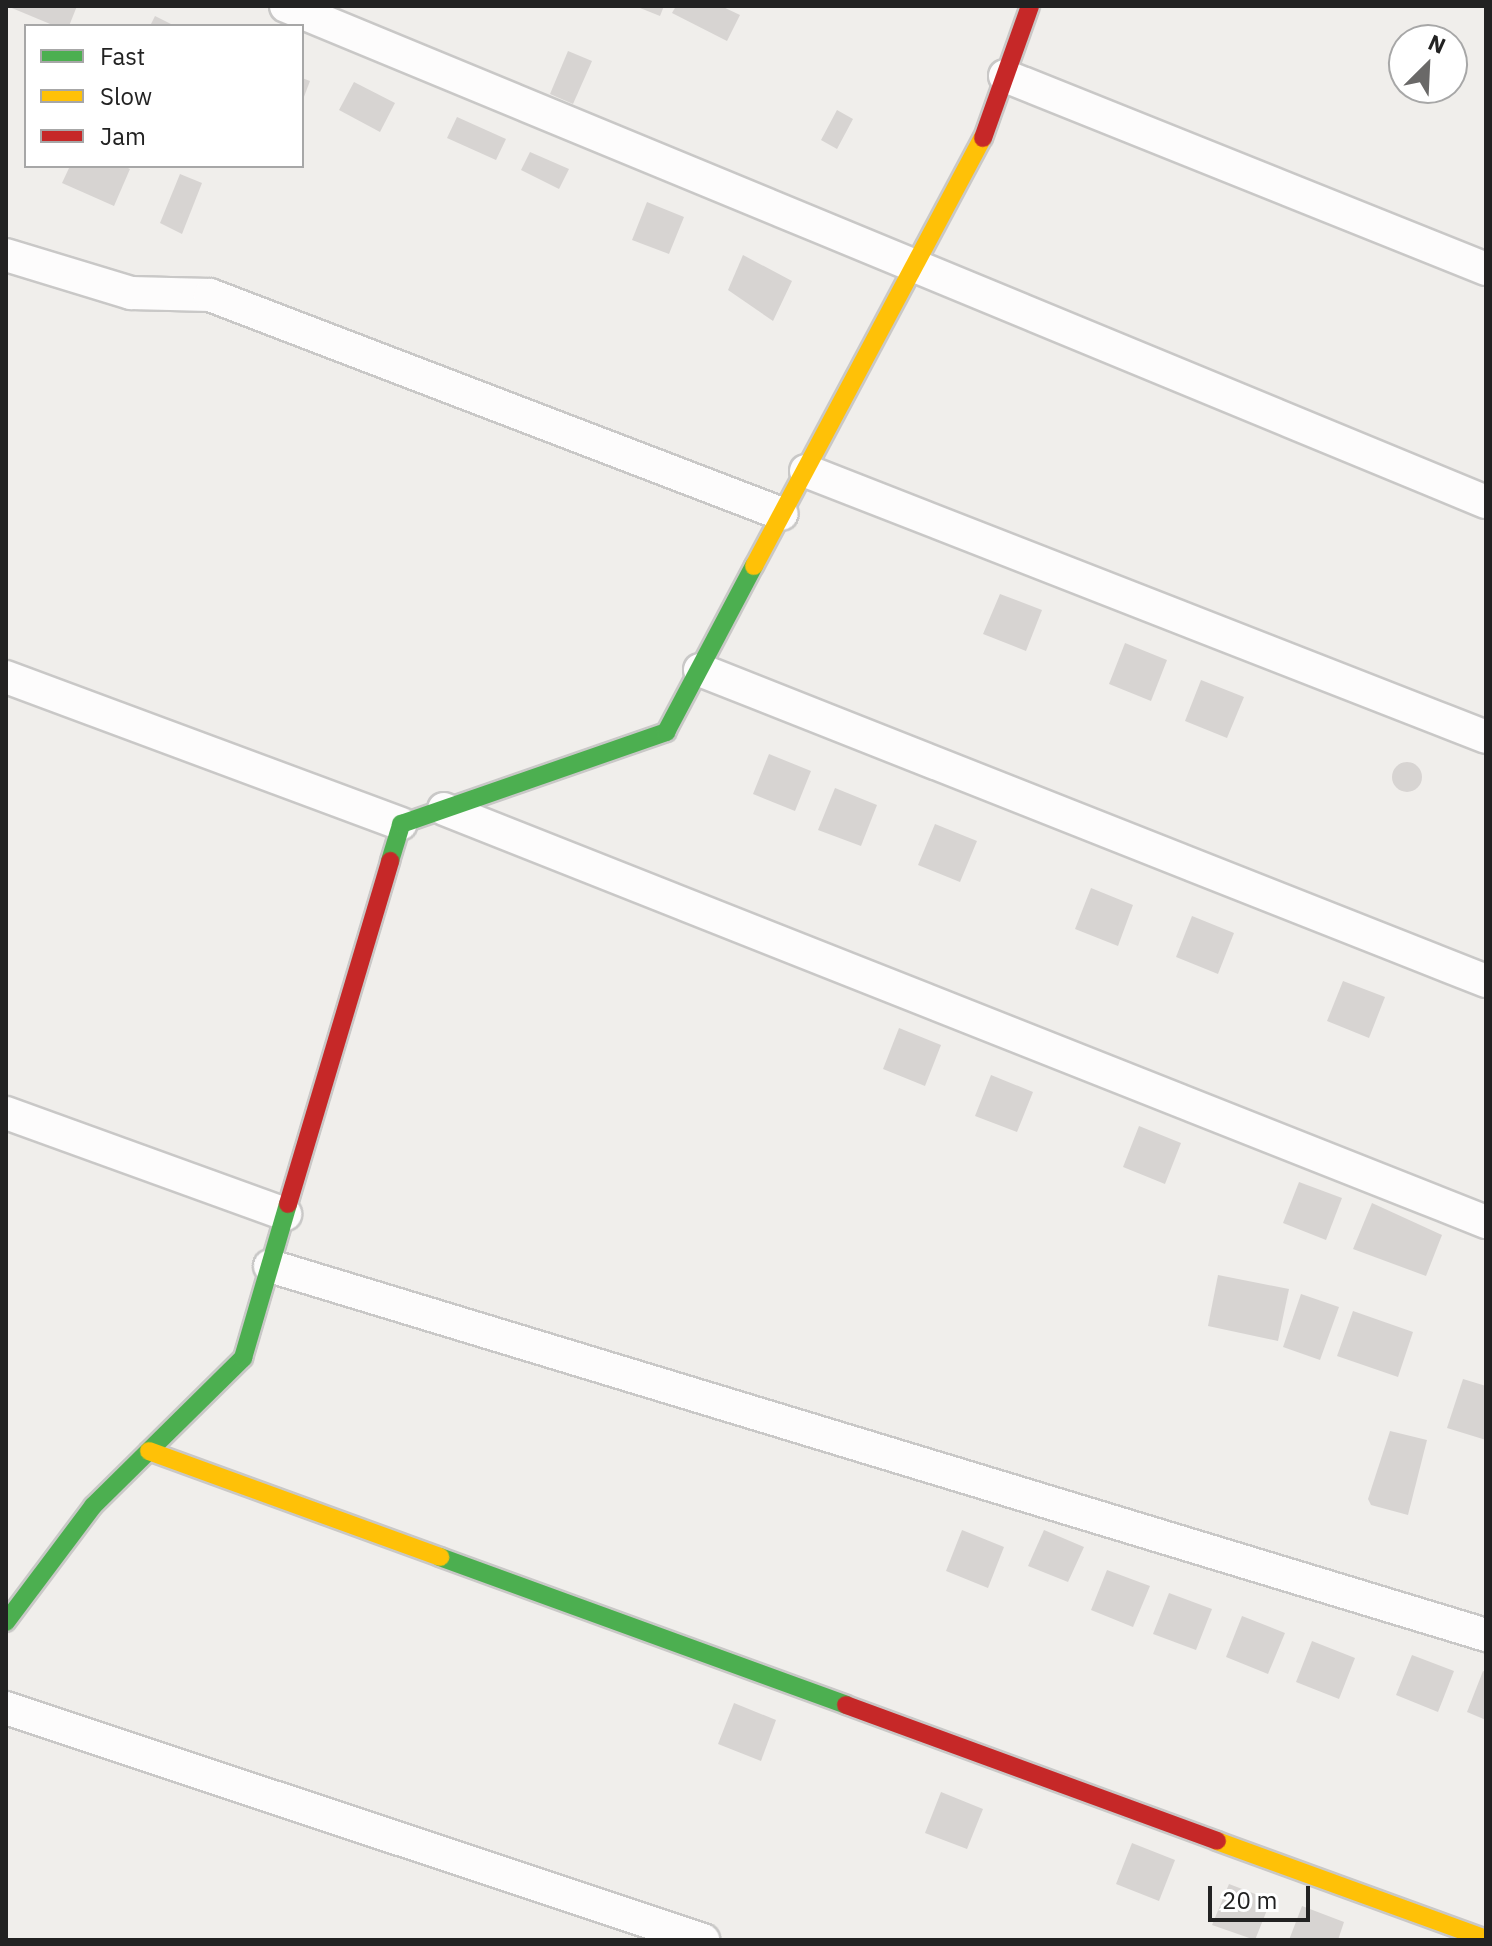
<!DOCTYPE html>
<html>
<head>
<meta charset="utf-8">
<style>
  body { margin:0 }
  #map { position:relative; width:1492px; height:1946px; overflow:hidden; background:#f0eeeb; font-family:"IBM Plex Sans",sans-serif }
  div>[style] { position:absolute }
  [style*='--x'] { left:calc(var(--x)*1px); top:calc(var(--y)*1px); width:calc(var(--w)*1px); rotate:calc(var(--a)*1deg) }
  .building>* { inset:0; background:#d7d4d2 }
  .round { border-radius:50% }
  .roads { filter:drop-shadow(2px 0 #c9c8c7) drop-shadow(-2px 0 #c9c8c7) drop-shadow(0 2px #c9c8c7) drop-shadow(0 -2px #c9c8c7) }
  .street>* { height:32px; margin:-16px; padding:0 16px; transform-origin:16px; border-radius:16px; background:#fdfcfc }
  .fast>* { height:18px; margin:-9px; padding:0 9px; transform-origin:9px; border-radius:9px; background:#4caf50 }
  .slow>* { height:18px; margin:-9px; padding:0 9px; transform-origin:9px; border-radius:9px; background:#ffc107 }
  .jam>* { height:18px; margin:-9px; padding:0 9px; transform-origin:9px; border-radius:9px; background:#c62828 }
  span { translate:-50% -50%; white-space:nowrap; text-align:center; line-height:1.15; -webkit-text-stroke:6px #fff; paint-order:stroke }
  .frame { position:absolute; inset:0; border:8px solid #222; pointer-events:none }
  .legend { position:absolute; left:24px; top:24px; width:280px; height:144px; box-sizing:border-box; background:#fff; border:2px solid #a7a7a7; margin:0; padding:10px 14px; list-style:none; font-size:24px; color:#222 }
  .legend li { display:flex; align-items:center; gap:16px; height:40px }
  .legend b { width:40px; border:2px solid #a7a7a7 }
  .north { position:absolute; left:1388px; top:24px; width:80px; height:80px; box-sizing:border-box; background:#fff; border:2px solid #a7a7a7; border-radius:50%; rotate:24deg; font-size:22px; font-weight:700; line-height:32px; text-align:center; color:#222 }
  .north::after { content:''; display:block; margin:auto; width:28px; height:36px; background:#6a6968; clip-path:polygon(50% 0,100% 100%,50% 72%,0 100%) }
  .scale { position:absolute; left:1208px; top:1886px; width:102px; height:36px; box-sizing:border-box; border:4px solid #222; border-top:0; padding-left:10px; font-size:24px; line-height:28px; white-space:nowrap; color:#222; -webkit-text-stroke:6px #fff; paint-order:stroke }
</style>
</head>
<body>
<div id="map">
  <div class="building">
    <i style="clip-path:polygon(7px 6px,77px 6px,69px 26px,55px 26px)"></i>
    <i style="clip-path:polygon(635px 6px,664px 6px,660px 16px)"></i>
    <i style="clip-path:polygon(676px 6px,721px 6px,740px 15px,727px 41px,672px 13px)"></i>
    <i style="clip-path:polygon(155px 16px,175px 26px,150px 26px)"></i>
    <i style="clip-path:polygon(568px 51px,592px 61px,573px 104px,550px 94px)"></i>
    <i style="clip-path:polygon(302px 78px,310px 81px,302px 102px)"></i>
    <i style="clip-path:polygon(354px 82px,395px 103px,380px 132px,339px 110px)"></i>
    <i style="clip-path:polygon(837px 110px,853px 119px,837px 149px,821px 140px)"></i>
    <i style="clip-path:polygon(457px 117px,506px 139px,496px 160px,447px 138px)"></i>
    <i style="clip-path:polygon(530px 152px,569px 169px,559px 189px,521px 170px)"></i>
    <i style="clip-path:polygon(70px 166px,124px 166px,130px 169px,114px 206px,62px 183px)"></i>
    <i style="clip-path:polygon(180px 174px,202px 183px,182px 234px,160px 223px)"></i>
    <i style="clip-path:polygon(647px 202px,684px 217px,669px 254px,632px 240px)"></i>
    <i style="clip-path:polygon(743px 255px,792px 281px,773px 321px,728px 290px)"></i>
    <i style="clip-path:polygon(1000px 594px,1042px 610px,1026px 651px,983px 634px)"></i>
    <i style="clip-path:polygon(1125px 643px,1167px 660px,1151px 701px,1109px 684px)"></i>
    <i style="clip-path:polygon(1201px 680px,1244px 697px,1227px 738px,1185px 721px)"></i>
    <i style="clip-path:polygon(769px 754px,811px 771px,795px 811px,753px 794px)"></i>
    <i class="round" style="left:1392px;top:762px;width:30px;height:30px"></i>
    <i style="clip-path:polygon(835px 788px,877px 805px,861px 846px,818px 830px)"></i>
    <i style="clip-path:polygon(935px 824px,977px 841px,960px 882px,918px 865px)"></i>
    <i style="clip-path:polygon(1091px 888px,1133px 905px,1118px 946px,1075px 929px)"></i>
    <i style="clip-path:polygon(1192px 916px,1234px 933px,1218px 974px,1176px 957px)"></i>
    <i style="clip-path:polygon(1343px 981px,1385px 997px,1369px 1038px,1327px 1021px)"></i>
    <i style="clip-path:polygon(899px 1028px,941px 1045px,925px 1086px,883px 1069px)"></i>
    <i style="clip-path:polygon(991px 1075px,1033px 1092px,1017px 1132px,975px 1116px)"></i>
    <i style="clip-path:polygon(1139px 1126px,1181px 1143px,1165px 1184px,1123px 1167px)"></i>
    <i style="clip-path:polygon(1299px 1182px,1342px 1198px,1326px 1240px,1283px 1223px)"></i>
    <i style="clip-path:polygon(1372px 1203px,1442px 1235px,1426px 1276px,1353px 1249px)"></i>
    <i style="clip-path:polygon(1218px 1275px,1289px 1289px,1278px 1341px,1208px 1326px)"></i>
    <i style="clip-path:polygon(1301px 1294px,1339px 1307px,1320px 1360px,1283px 1347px)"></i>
    <i style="clip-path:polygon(1353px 1311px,1413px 1332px,1398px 1377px,1337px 1356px)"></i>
    <i style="clip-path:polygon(1463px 1379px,1486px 1386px,1486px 1440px,1447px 1428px)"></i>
    <i style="clip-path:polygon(1390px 1431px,1427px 1440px,1408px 1515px,1371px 1505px,1368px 1499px)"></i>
    <i style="clip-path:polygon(962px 1530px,1004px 1547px,988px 1588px,946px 1571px)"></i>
    <i style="clip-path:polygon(1044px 1530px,1084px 1547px,1068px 1582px,1028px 1566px)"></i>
    <i style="clip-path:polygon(1107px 1570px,1150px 1586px,1133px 1627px,1091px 1610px)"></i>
    <i style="clip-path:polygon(1169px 1593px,1212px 1609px,1196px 1650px,1153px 1634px)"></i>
    <i style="clip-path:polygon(1242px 1616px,1285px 1633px,1268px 1674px,1226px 1657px)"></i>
    <i style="clip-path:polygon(1312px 1641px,1355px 1658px,1339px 1699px,1296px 1682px)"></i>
    <i style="clip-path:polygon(1412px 1655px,1454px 1671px,1438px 1712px,1396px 1695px)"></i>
    <i style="clip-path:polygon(1483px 1671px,1486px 1672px,1486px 1720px,1467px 1712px)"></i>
    <i style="clip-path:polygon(734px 1703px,776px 1720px,761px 1761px,718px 1744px)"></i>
    <i style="clip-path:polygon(941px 1792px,983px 1809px,967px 1849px,925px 1833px)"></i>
    <i style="clip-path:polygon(1132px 1843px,1175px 1860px,1159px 1901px,1116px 1884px)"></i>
    <i style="clip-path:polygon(1229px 1884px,1271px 1900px,1255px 1940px,1212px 1925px)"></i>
    <i style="clip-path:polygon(1302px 1906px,1344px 1922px,1338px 1940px,1289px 1940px)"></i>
  </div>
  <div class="roads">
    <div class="street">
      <i style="--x:286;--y:6;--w:1298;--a:22.46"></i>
      <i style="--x:1005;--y:76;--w:518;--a:21.86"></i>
      <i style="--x:6;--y:255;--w:131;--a:16.9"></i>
      <i style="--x:131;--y:293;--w:79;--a:1.5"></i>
      <i style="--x:210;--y:295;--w:612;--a:20.95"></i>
      <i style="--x:806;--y:471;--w:730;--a:21.36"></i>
      <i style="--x:700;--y:670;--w:845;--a:21.59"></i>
      <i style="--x:6;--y:677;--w:421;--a:20.4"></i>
      <i style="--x:444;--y:809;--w:1121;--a:21.62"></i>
      <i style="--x:6;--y:1113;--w:297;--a:19.9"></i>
      <i style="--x:270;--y:1266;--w:1271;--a:16.88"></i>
      <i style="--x:6;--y:1708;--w:735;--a:18.41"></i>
    </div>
    <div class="fast">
      <i style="--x:390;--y:861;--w:39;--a:-73"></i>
      <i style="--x:401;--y:824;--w:281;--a:-19.1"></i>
      <i style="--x:666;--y:732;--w:188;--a:-62.1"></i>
      <i style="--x:440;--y:1557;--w:432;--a:20"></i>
      <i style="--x:6;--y:1622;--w:145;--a:-53.1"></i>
      <i style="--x:93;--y:1506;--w:211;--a:-44.6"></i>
      <i style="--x:243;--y:1358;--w:160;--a:-73.7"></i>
    </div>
    <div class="slow">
      <i style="--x:754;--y:566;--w:485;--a:-61.9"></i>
      <i style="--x:149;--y:1451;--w:310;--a:20"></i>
      <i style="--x:1217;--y:1841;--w:286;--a:20"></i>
    </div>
    <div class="jam">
      <i style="--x:983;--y:138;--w:140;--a:-70.4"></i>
      <i style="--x:288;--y:1204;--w:358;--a:-73.4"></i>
      <i style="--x:846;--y:1705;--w:395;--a:20.1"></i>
    </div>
  </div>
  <div class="frame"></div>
  <ul class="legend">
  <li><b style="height:10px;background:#4caf50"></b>Fast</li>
  <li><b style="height:10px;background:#ffc107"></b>Slow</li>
  <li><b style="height:10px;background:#c62828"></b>Jam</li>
  </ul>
  <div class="north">N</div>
  <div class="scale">20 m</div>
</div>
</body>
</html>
